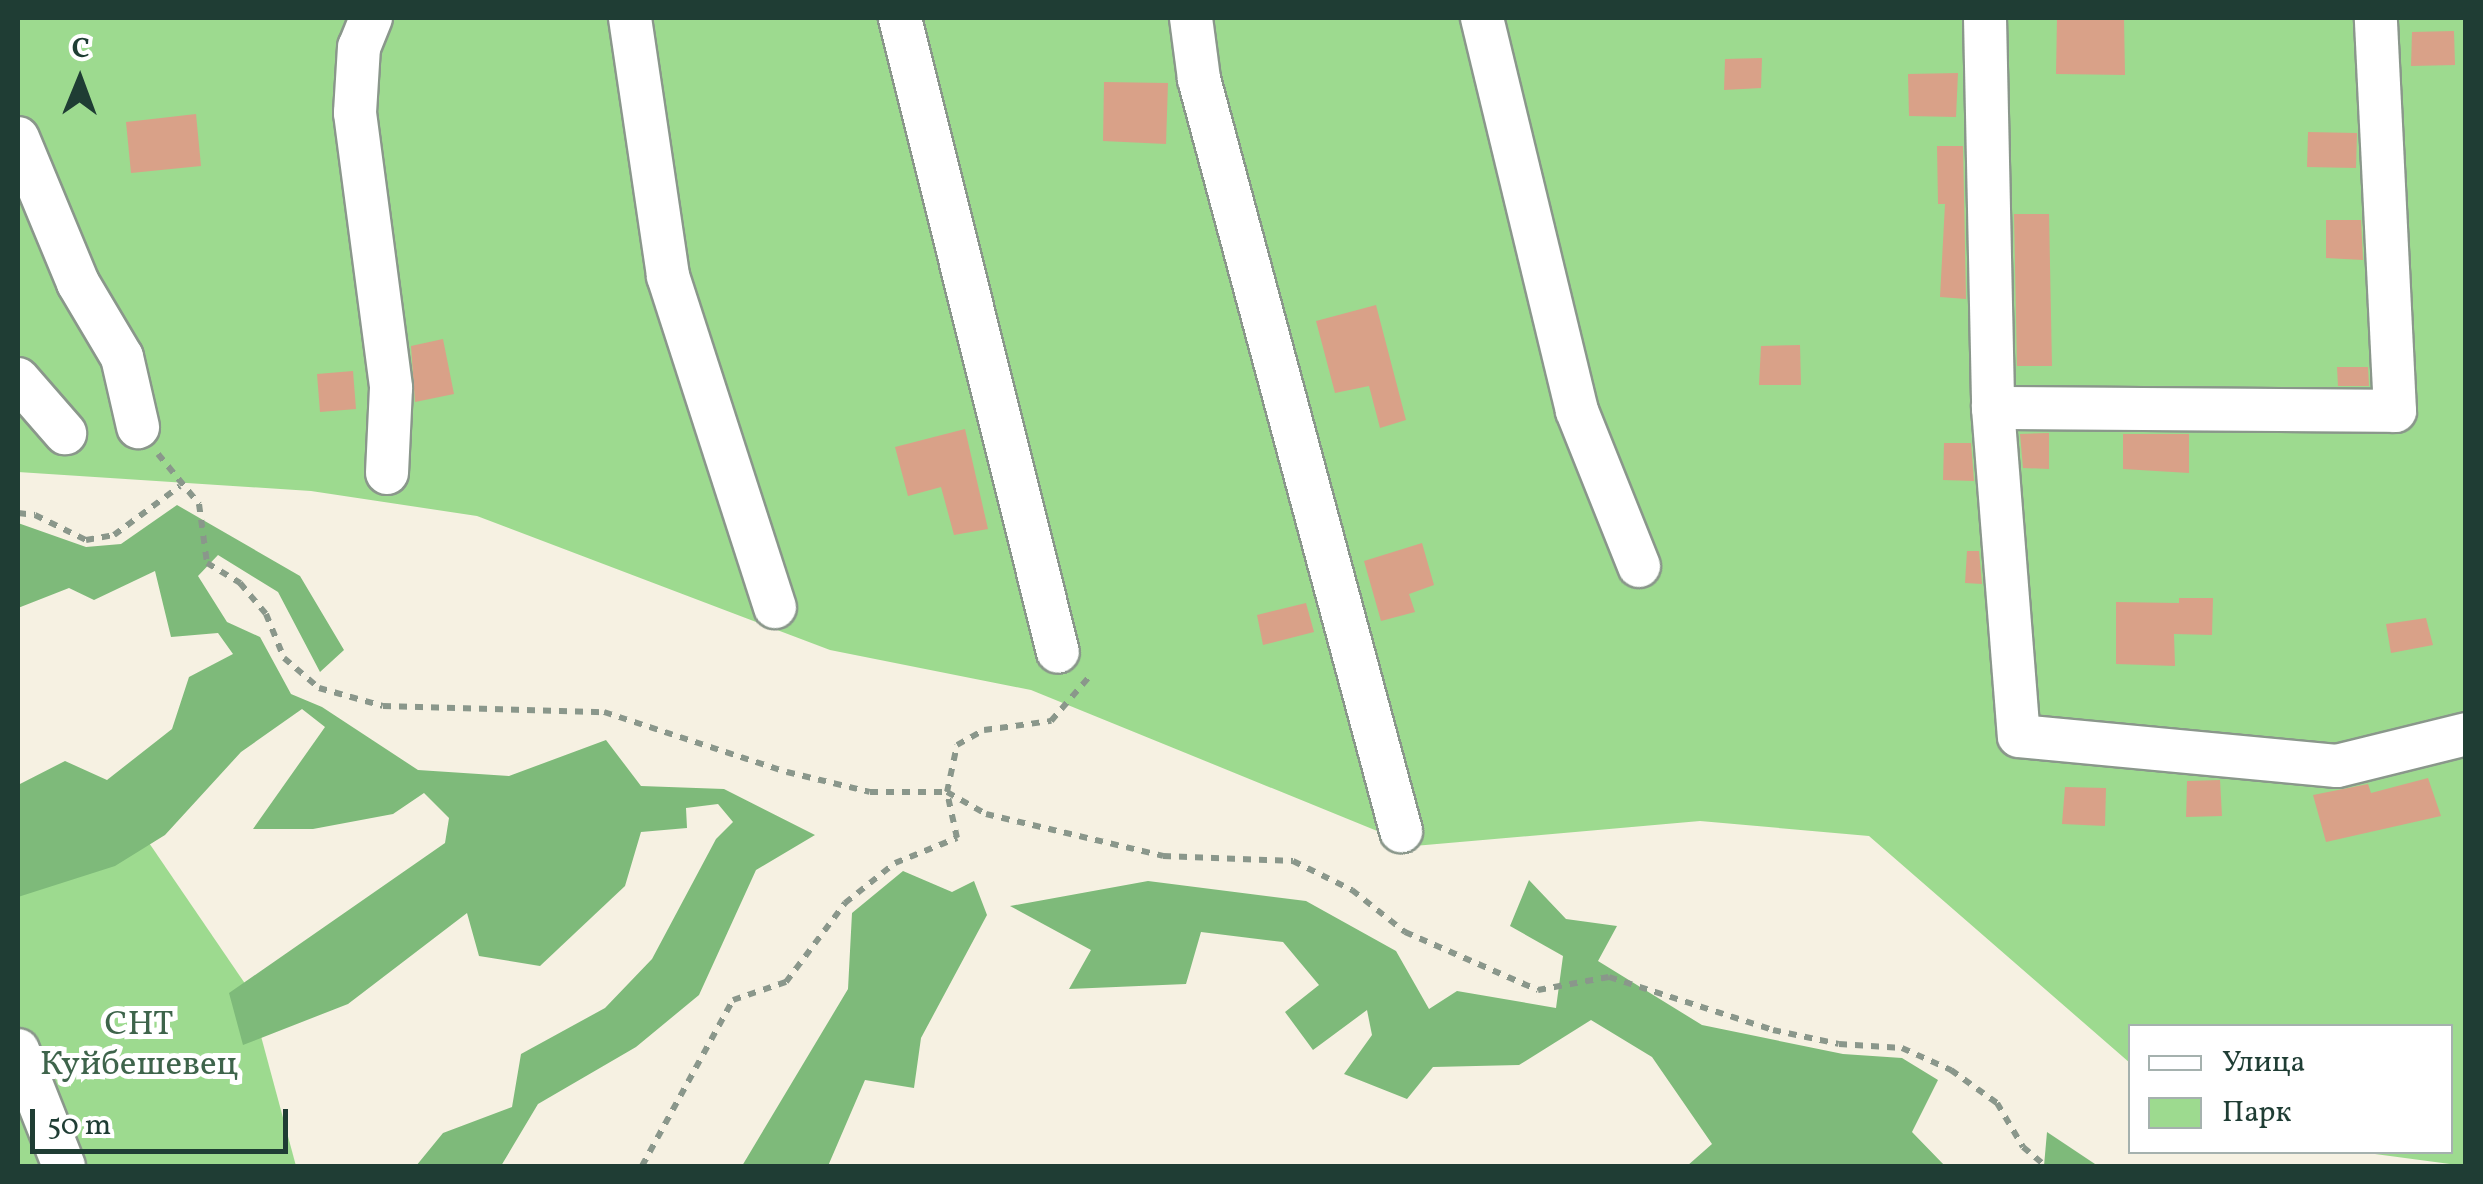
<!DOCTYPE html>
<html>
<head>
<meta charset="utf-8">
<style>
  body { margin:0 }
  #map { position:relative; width:2483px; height:1184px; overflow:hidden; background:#f6f1e2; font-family:Vollkorn,serif }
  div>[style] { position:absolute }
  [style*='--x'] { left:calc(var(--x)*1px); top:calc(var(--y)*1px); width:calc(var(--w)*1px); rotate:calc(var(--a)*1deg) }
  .green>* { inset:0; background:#9dda8f }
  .forest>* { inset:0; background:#7eba7a }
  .building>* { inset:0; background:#d9a188 }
  .path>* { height:6px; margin-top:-3px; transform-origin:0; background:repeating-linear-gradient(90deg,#8a978b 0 8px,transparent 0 16px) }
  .roads { filter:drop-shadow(2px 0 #8a978b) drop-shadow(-2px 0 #8a978b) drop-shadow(0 2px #8a978b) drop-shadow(0 -2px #8a978b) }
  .minor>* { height:42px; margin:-21px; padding:0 21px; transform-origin:21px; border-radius:21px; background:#fff }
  span { translate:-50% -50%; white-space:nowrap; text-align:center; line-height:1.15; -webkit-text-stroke:10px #fff; paint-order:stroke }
  .park-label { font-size:35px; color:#3e644b }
  .frame { position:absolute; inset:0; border:20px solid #1f3d34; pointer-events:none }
  .legend { position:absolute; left:2128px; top:1024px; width:325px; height:130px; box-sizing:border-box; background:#fff; border:2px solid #a5b1ae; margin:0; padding:12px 18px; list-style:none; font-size:30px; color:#1f3d34 }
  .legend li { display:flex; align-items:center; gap:20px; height:50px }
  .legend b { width:50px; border:2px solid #a5b1ae }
  .north { position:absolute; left:30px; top:30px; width:100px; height:100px; -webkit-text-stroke:8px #fff; paint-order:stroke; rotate:1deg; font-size:28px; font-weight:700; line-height:40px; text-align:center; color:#1f3d34 }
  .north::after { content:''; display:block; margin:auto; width:35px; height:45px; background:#1f3d34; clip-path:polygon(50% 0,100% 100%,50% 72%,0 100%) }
  .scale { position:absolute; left:30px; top:1109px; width:258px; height:45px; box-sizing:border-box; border:5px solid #1f3d34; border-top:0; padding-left:12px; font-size:30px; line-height:35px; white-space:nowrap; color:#1f3d34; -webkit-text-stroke:8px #fff; paint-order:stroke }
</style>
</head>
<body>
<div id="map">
  <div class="green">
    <i style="clip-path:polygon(18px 18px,2465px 18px,2465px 1166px,2360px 1152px,2450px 1152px,2450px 1026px,2130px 1026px,2130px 1063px,1869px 836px,1700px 821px,1414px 846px,1031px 690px,830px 650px,477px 516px,311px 491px,18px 472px)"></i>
    <i style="clip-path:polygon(145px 837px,248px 988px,296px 1166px,18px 1166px,18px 850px)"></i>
  </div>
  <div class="forest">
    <i style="clip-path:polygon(177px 505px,300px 576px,344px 650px,320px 672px,278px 592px,218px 555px,198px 576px,227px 622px,260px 637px,291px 694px,322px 707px,418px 770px,509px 776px,606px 740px,641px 786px,724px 789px,815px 835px,756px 870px,699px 995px,636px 1047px,538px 1104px,501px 1166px,416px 1166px,443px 1133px,512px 1107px,521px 1054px,605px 1008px,652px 959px,716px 839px,733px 822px,718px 804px,686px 808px,687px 828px,641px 832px,625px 886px,540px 966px,479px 956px,467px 913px,348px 1004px,243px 1045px,229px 993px,445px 843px,449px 818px,424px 793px,393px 814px,313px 829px,253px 829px,325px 727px,302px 709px,241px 752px,165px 835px,115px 866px,18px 897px,18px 785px,65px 761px,107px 780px,172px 729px,189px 677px,233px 654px,218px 633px,171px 637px,155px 571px,94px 600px,69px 588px,18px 608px,18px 523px,86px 547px,121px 544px)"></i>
    <i style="clip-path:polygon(903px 871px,952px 892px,974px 881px,987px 915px,921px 1038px,914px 1088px,865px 1080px,828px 1166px,742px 1166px,848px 989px,852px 913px)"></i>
    <i style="clip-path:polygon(1529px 880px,1566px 919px,1617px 926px,1598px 961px,1702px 1025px,1843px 1054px,1902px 1058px,1938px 1080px,1912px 1132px,1945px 1166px,1687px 1166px,1712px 1144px,1652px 1057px,1591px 1020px,1519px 1065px,1433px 1067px,1407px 1099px,1344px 1074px,1372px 1035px,1367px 1010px,1313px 1050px,1285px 1012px,1319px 985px,1283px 942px,1201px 932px,1186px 984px,1069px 989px,1091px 950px,1010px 906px,1148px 881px,1306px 901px,1396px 951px,1429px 1009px,1457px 991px,1556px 1008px,1563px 956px,1510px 926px)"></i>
    <i style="clip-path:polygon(2047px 1132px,2098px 1166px,2044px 1166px)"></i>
  </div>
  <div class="building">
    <i style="clip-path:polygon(2057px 18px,2124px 18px,2125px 75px,2056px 74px)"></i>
    <i style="clip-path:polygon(2454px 31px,2455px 65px,2411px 66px,2412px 32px)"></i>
    <i style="clip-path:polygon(1762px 58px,1761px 88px,1724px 90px,1725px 59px)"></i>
    <i style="clip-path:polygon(1958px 73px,1956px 117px,1909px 116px,1908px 74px)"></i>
    <i style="clip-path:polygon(1104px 82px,1168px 83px,1166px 144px,1103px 141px)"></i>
    <i style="clip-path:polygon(196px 114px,201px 166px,131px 173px,126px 122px)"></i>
    <i style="clip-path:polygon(2308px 132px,2357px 133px,2356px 168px,2307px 167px)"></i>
    <i style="clip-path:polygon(1937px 146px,1963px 146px,1966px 299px,1940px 297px,1945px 204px,1938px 204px)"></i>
    <i style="clip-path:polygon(2014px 214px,2049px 214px,2052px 366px,2017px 366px)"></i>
    <i style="clip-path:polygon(2326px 220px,2361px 220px,2363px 260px,2326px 258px)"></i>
    <i style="clip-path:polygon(1376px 305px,1406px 420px,1380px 428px,1369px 386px,1335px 393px,1316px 321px)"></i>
    <i style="clip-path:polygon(443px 339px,454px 394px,415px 402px,411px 346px)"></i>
    <i style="clip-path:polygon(1800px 345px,1801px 385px,1759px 385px,1761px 346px)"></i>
    <i style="clip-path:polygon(2337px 367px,2368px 367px,2369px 386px,2338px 386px)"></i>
    <i style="clip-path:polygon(353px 371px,356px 409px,320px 412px,317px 374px)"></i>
    <i style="clip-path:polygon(965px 429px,988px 529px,954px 535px,941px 487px,908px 496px,895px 447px)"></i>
    <i style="clip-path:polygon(2049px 433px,2049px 469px,2023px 468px,2020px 434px)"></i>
    <i style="clip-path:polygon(2123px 434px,2189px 434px,2189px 473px,2123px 469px)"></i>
    <i style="clip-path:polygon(1944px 443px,1971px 443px,1974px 481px,1943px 480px)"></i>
    <i style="clip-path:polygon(1422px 543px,1434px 585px,1409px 594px,1415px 612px,1381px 621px,1364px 561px)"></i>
    <i style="clip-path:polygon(1967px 551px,1979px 551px,1982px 584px,1965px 583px)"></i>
    <i style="clip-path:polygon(2179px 598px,2213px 598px,2212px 635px,2174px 634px,2175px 666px,2116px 664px,2116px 602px,2179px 603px)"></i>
    <i style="clip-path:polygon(1306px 603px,1314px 632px,1263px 645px,1257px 615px)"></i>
    <i style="clip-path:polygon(2426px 618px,2433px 645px,2391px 653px,2386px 624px)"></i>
    <i style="clip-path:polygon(2428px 778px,2441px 816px,2326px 842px,2313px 795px,2368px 784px,2371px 793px)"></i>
    <i style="clip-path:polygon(2220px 780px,2222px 816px,2186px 817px,2187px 781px)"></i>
    <i style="clip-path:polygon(2065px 787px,2106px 788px,2105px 826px,2062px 824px)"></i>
  </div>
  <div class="path">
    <i style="--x:158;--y:454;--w:65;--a:50.6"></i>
    <i style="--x:199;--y:504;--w:60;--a:82.3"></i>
    <i style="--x:207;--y:563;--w:39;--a:31"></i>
    <i style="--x:240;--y:583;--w:40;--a:50"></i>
    <i style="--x:266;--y:614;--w:48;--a:67.8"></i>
    <i style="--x:284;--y:658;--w:46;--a:40.6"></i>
    <i style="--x:319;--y:688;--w:66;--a:15.7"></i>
    <i style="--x:383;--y:706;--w:221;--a:1.6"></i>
    <i style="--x:604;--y:712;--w:193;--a:18.2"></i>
    <i style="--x:787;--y:772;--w:85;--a:13.5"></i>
    <i style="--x:870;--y:792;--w:77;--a:0"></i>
    <i style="--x:947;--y:792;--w:45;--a:29.4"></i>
    <i style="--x:986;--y:814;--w:182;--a:13.3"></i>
    <i style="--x:1163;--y:856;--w:130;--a:2.2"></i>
    <i style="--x:1293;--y:861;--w:66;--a:26.2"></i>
    <i style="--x:1352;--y:890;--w:68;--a:38.4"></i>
    <i style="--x:1405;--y:932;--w:145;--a:23.6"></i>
    <i style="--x:1538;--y:990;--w:72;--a:-10.4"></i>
    <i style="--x:1609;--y:977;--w:172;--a:17.9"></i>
    <i style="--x:1773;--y:1030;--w:67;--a:12"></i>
    <i style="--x:1839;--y:1044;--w:63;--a:3.6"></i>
    <i style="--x:1902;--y:1048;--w:54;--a:24.2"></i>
    <i style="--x:1951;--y:1070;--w:57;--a:35.7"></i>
    <i style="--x:1997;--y:1103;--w:51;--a:59.4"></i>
    <i style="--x:2023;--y:1147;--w:30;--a:40"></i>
    <i style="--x:18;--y:513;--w:17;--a:7"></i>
    <i style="--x:35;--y:515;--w:57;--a:26.1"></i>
    <i style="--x:86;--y:540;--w:28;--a:-10"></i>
    <i style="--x:114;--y:535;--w:82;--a:-36.6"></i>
    <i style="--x:642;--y:1166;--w:189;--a:-61.3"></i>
    <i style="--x:733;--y:1000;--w:56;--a:-18.8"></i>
    <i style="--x:786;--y:982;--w:99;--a:-53.2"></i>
    <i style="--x:845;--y:903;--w:64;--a:-38.7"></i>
    <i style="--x:895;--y:863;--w:67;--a:-22"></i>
    <i style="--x:957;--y:838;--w:47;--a:-102.3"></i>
    <i style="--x:947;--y:792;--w:48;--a:-78"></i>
    <i style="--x:957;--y:745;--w:31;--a:-29"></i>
    <i style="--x:984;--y:730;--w:68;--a:-7.7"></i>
    <i style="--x:1051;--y:721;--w:58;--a:-49.2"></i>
  </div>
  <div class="roads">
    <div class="minor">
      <i style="--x:371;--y:18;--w:31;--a:112"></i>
      <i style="--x:359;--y:47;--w:66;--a:93.5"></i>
      <i style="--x:355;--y:113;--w:277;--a:82.5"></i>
      <i style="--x:391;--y:388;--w:85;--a:92.7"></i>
      <i style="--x:630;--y:18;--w:261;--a:81.6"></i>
      <i style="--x:668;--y:276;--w:348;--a:72.1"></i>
      <i style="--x:900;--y:18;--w:653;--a:76.01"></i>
      <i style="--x:1191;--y:18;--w:62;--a:82.5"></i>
      <i style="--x:1199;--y:79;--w:779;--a:74.96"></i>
      <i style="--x:1482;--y:18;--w:404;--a:76.4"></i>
      <i style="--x:1577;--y:411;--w:167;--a:68.2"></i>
      <i style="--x:1985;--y:18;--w:390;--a:88.8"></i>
      <i style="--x:1993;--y:408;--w:329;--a:85.5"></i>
      <i style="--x:2019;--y:736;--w:319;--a:5.4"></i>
      <i style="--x:2337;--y:766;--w:133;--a:-13.9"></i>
      <i style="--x:18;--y:138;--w:157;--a:67.5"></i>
      <i style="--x:78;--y:283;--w:86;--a:59.3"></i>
      <i style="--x:122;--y:357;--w:72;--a:77.1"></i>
      <i style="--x:18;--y:379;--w:72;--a:49"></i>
      <i style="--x:1993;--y:408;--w:402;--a:0.4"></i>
      <i style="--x:2395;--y:411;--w:393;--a:-92.8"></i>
      <i style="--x:18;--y:1050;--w:125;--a:68.4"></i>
    </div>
  </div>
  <div class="park-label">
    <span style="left:139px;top:1045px">СНТ<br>Куйбешевец</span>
  </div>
  <div class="frame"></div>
  <ul class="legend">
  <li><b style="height:12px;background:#fff"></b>Улица</li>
  <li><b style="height:28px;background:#9dda8f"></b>Парк</li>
  </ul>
  <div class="north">С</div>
  <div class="scale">50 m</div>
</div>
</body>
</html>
